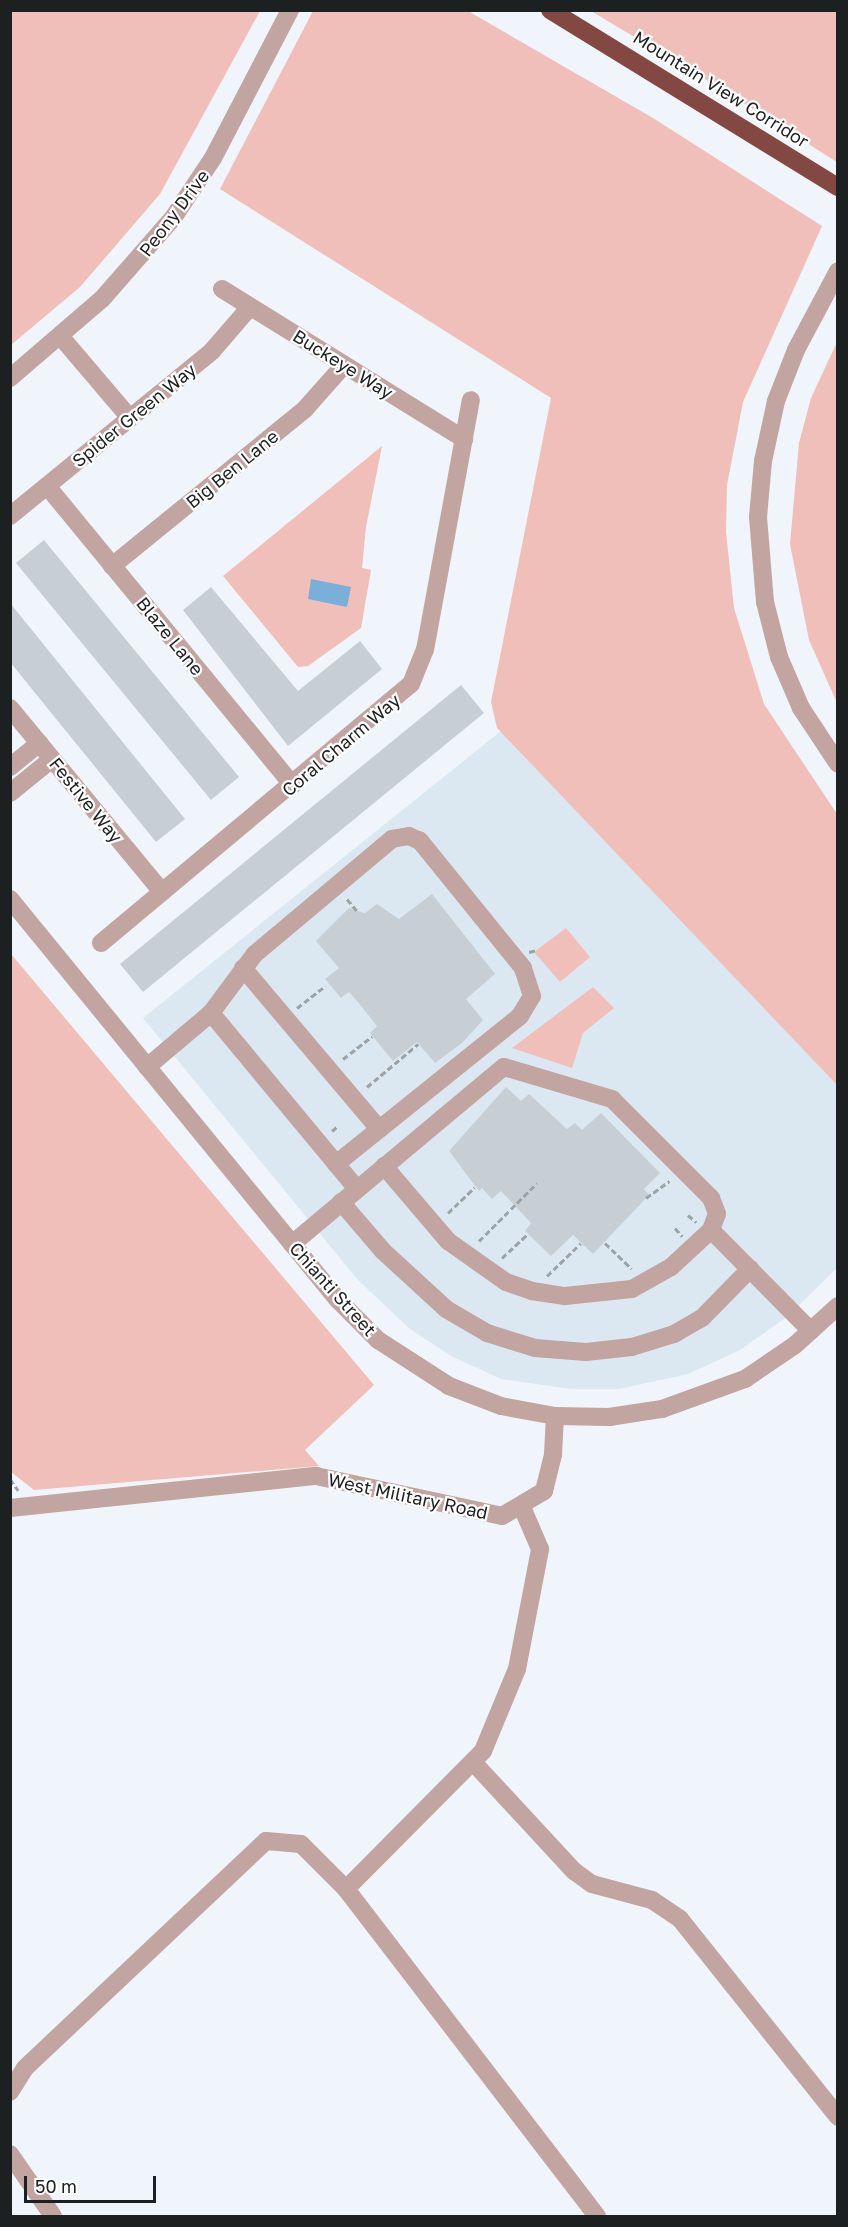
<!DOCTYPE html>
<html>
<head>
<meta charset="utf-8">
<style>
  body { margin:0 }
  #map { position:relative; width:848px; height:2227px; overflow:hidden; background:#eff5fa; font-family:"Golos Text",sans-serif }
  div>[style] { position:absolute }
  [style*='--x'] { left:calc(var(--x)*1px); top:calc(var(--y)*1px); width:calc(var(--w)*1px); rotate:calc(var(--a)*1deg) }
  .built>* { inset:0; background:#dbe8f2 }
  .green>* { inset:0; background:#f1bfb9 }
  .water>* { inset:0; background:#79afd8 }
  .building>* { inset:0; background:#c8cfd4 }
  .path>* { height:3px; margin-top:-1.5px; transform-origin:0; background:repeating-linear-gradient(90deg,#9da2a5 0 6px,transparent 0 9px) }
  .minor>* { height:18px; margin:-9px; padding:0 9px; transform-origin:9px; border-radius:9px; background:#c2a4a0 }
  .highway>* { height:18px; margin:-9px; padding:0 9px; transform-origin:9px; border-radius:9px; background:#834842 }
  span { translate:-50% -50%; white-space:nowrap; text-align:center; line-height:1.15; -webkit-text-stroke:4.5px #fff; paint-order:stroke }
  .street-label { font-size:18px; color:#1d2021 }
  .frame { position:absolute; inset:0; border:12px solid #1d2021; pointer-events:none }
  .scale { position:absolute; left:24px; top:2176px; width:132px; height:27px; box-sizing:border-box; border:3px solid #1d2021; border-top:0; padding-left:8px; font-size:18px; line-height:21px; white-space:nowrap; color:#1d2021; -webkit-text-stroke:4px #fff; paint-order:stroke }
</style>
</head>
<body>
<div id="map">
  <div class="built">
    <i style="clip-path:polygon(501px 731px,837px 1083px,837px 1268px,788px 1316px,740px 1350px,688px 1374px,619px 1389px,571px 1389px,501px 1379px,451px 1356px,410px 1329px,358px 1280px,143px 1018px)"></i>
  </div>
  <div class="green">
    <i style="clip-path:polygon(11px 10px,260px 11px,160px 194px,80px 287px,11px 345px)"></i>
    <i style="clip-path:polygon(313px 11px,468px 11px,653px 118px,822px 226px,743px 402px,727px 485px,726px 532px,734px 608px,764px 704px,837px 814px,837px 1085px,497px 728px,491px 702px,551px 398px,220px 189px)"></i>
    <i style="clip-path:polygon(591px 11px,837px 11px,837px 162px,723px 90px)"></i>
    <i style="clip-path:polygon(837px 342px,837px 703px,809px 640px,790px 544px,799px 443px,811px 398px)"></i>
    <i style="clip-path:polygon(382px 446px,366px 527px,362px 568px,371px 570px,361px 628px,308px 666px,298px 667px,223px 576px)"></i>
    <i style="clip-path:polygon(566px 928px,590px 957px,560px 982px,534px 952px)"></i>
    <i style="clip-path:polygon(11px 954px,374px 1385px,305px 1450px,319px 1466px,34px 1490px,11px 1472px)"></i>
    <i style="clip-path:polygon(593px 987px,614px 1008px,583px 1033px,572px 1068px,512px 1048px)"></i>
  </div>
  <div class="water">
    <i style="clip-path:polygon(311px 579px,351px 587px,347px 607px,308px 599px)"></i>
  </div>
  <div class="building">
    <i style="clip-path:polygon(44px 540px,239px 777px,211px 800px,16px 563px)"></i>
    <i style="clip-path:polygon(211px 587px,298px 691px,360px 641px,382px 669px,288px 746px,183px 610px)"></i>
    <i style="clip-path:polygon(10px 603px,185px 819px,156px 842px,10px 662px)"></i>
    <i style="clip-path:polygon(461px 685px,484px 713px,143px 992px,120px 964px)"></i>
    <i style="clip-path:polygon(432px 894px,495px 974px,466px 999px,483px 1020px,462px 1043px,435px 1063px,417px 1042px,393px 1061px,370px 1033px,377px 1026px,357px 1001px,349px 992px,341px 998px,325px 979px,339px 968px,316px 941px,349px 908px,365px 913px,377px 904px,399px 919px)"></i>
    <i style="clip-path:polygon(506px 1087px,521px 1101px,529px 1094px,567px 1129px,575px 1123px,582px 1130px,601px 1113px,660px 1173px,644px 1189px,649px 1195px,593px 1254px,573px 1235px,551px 1256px,525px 1231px,531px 1223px,501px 1191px,492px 1199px,482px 1188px,479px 1191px,449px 1151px)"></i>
  </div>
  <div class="path">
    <i style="--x:347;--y:899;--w:16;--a:50"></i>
    <i style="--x:529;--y:952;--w:8;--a:-14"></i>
    <i style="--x:297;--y:1008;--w:36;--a:-38"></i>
    <i style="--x:343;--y:1059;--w:37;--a:-38"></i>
    <i style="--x:367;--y:1087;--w:67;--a:-40.1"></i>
    <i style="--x:332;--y:1131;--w:9;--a:-41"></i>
    <i style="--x:646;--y:1198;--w:29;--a:-36"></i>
    <i style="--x:448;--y:1213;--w:37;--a:-44"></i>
    <i style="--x:688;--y:1215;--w:11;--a:41"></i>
    <i style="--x:675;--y:1228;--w:11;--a:49"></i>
    <i style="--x:479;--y:1241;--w:82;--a:-45"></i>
    <i style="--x:605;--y:1243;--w:37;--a:44"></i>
    <i style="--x:502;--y:1258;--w:35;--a:-43"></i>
    <i style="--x:547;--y:1276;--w:47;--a:-44.1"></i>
    <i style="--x:10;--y:1479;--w:14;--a:54"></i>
  </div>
  <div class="minor">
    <i style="--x:838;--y:271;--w:89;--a:118"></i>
    <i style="--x:796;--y:350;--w:55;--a:111.4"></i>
    <i style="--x:776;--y:401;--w:61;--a:102.2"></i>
    <i style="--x:763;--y:461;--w:56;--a:95.1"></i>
    <i style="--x:758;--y:517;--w:85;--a:85.3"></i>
    <i style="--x:765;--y:602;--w:57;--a:75.7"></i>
    <i style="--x:779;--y:657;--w:56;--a:66.7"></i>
    <i style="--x:801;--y:708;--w:67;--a:56.5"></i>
    <i style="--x:222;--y:289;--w:285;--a:31.8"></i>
    <i style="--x:61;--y:337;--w:106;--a:49.6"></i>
    <i style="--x:10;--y:378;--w:121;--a:-40.7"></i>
    <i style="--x:102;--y:299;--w:108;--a:-48.8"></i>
    <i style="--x:173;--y:218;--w:72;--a:-56.3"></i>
    <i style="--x:213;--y:158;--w:167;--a:-62.5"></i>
    <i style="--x:47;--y:486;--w:387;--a:50.6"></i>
    <i style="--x:10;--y:516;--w:261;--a:-39.2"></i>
    <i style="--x:212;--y:351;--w:58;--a:-49.2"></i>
    <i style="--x:112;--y:566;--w:249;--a:-39.1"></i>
    <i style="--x:305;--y:409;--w:59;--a:-48.4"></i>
    <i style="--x:10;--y:708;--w:239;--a:50.4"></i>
    <i style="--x:10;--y:767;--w:38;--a:-39"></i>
    <i style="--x:10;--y:793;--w:54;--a:-39"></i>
    <i style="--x:10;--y:899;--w:518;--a:50.72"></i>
    <i style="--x:338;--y:1300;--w:57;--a:45"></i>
    <i style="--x:378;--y:1340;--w:85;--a:32.9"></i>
    <i style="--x:449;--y:1386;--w:56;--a:21"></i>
    <i style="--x:501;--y:1406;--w:55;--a:10.5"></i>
    <i style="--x:555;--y:1416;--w:54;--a:1.1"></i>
    <i style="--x:609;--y:1417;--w:54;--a:-8.6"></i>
    <i style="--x:662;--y:1409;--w:88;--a:-19.9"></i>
    <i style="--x:745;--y:1379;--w:60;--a:-34.2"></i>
    <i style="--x:795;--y:1345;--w:58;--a:-42.2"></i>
    <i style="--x:101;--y:943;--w:404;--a:-39.9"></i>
    <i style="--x:411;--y:684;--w:37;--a:-68"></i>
    <i style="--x:425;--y:650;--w:254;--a:-79.6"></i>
    <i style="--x:243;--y:968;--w:211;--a:49.8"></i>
    <i style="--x:147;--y:1067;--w:84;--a:-40.2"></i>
    <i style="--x:336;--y:1164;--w:236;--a:-38.8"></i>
    <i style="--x:520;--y:1016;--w:23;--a:-59"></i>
    <i style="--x:532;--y:996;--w:29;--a:-108"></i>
    <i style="--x:523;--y:968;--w:164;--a:-129"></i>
    <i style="--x:420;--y:841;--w:12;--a:-156"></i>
    <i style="--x:409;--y:836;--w:17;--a:170"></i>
    <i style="--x:392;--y:839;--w:180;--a:140"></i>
    <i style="--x:254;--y:955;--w:72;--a:126.6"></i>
    <i style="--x:211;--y:1013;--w:229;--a:50.3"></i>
    <i style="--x:384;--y:1166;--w:99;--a:49.5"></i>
    <i style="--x:448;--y:1241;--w:71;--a:35.3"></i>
    <i style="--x:506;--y:1282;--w:28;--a:19"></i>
    <i style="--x:532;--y:1291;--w:33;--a:9"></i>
    <i style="--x:565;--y:1296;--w:67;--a:-6"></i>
    <i style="--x:632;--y:1289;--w:45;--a:-29.4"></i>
    <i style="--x:671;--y:1267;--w:54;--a:-42.8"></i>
    <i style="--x:341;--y:1202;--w:65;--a:49.4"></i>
    <i style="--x:383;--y:1251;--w:86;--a:42.6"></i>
    <i style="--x:446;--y:1309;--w:48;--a:30.3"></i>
    <i style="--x:487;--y:1333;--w:50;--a:17.4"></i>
    <i style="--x:535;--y:1348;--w:51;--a:4.5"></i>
    <i style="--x:586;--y:1352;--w:46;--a:-6.2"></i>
    <i style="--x:632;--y:1347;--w:44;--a:-17.2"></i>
    <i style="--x:674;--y:1334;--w:32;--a:-30"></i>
    <i style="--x:702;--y:1318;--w:69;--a:-45.6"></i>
    <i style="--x:292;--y:1244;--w:276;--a:-39.9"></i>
    <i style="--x:504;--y:1067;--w:113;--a:16.5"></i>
    <i style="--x:612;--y:1099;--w:140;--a:45"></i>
    <i style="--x:711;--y:1198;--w:17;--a:69"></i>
    <i style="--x:717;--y:1214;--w:17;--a:111"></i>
    <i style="--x:711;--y:1230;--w:142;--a:45.3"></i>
    <i style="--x:10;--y:1508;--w:308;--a:-6"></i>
    <i style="--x:316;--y:1476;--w:190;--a:12.1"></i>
    <i style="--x:502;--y:1516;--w:49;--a:-30.8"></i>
    <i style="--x:544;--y:1491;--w:38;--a:-76"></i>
    <i style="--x:553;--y:1454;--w:38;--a:-87"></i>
    <i style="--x:473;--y:1762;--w:149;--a:47.2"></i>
    <i style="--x:574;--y:1871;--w:22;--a:36"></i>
    <i style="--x:592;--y:1884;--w:62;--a:14.9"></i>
    <i style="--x:652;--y:1900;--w:34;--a:34"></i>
    <i style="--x:680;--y:1919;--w:253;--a:51.4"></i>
    <i style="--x:346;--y:1889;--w:412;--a:52.5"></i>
    <i style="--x:10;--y:2092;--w:28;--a:-58"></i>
    <i style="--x:25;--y:2068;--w:331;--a:-43.3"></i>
    <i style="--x:266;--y:1841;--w:35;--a:5"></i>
    <i style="--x:301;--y:1844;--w:64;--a:45"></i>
    <i style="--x:346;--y:1889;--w:194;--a:-45.2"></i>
    <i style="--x:483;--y:1751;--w:89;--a:-67.5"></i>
    <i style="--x:517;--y:1669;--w:122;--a:-79.1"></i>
    <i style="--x:540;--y:1549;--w:46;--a:-113.2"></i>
    <i style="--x:10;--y:2154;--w:75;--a:55.3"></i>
  </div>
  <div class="highway">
    <i style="--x:550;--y:10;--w:338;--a:31.6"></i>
  </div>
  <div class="street-label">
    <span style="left:721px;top:89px;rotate:32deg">Mountain View Corridor</span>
    <span style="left:174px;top:213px;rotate:-53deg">Peony Drive</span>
    <span style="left:343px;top:364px;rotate:32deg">Buckeye Way</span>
    <span style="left:134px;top:415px;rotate:-39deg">Spider Green Way</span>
    <span style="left:232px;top:469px;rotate:-39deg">Big Ben Lane</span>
    <span style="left:170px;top:636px;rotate:51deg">Blaze Lane</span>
    <span style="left:341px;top:745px;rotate:-40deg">Coral Charm Way</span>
    <span style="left:86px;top:800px;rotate:51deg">Festive Way</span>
    <span style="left:333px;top:1289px;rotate:48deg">Chianti Street</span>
    <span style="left:408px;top:1496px;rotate:12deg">West Military Road</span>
  </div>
  <div class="frame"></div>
  <div class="scale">50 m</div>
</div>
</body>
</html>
